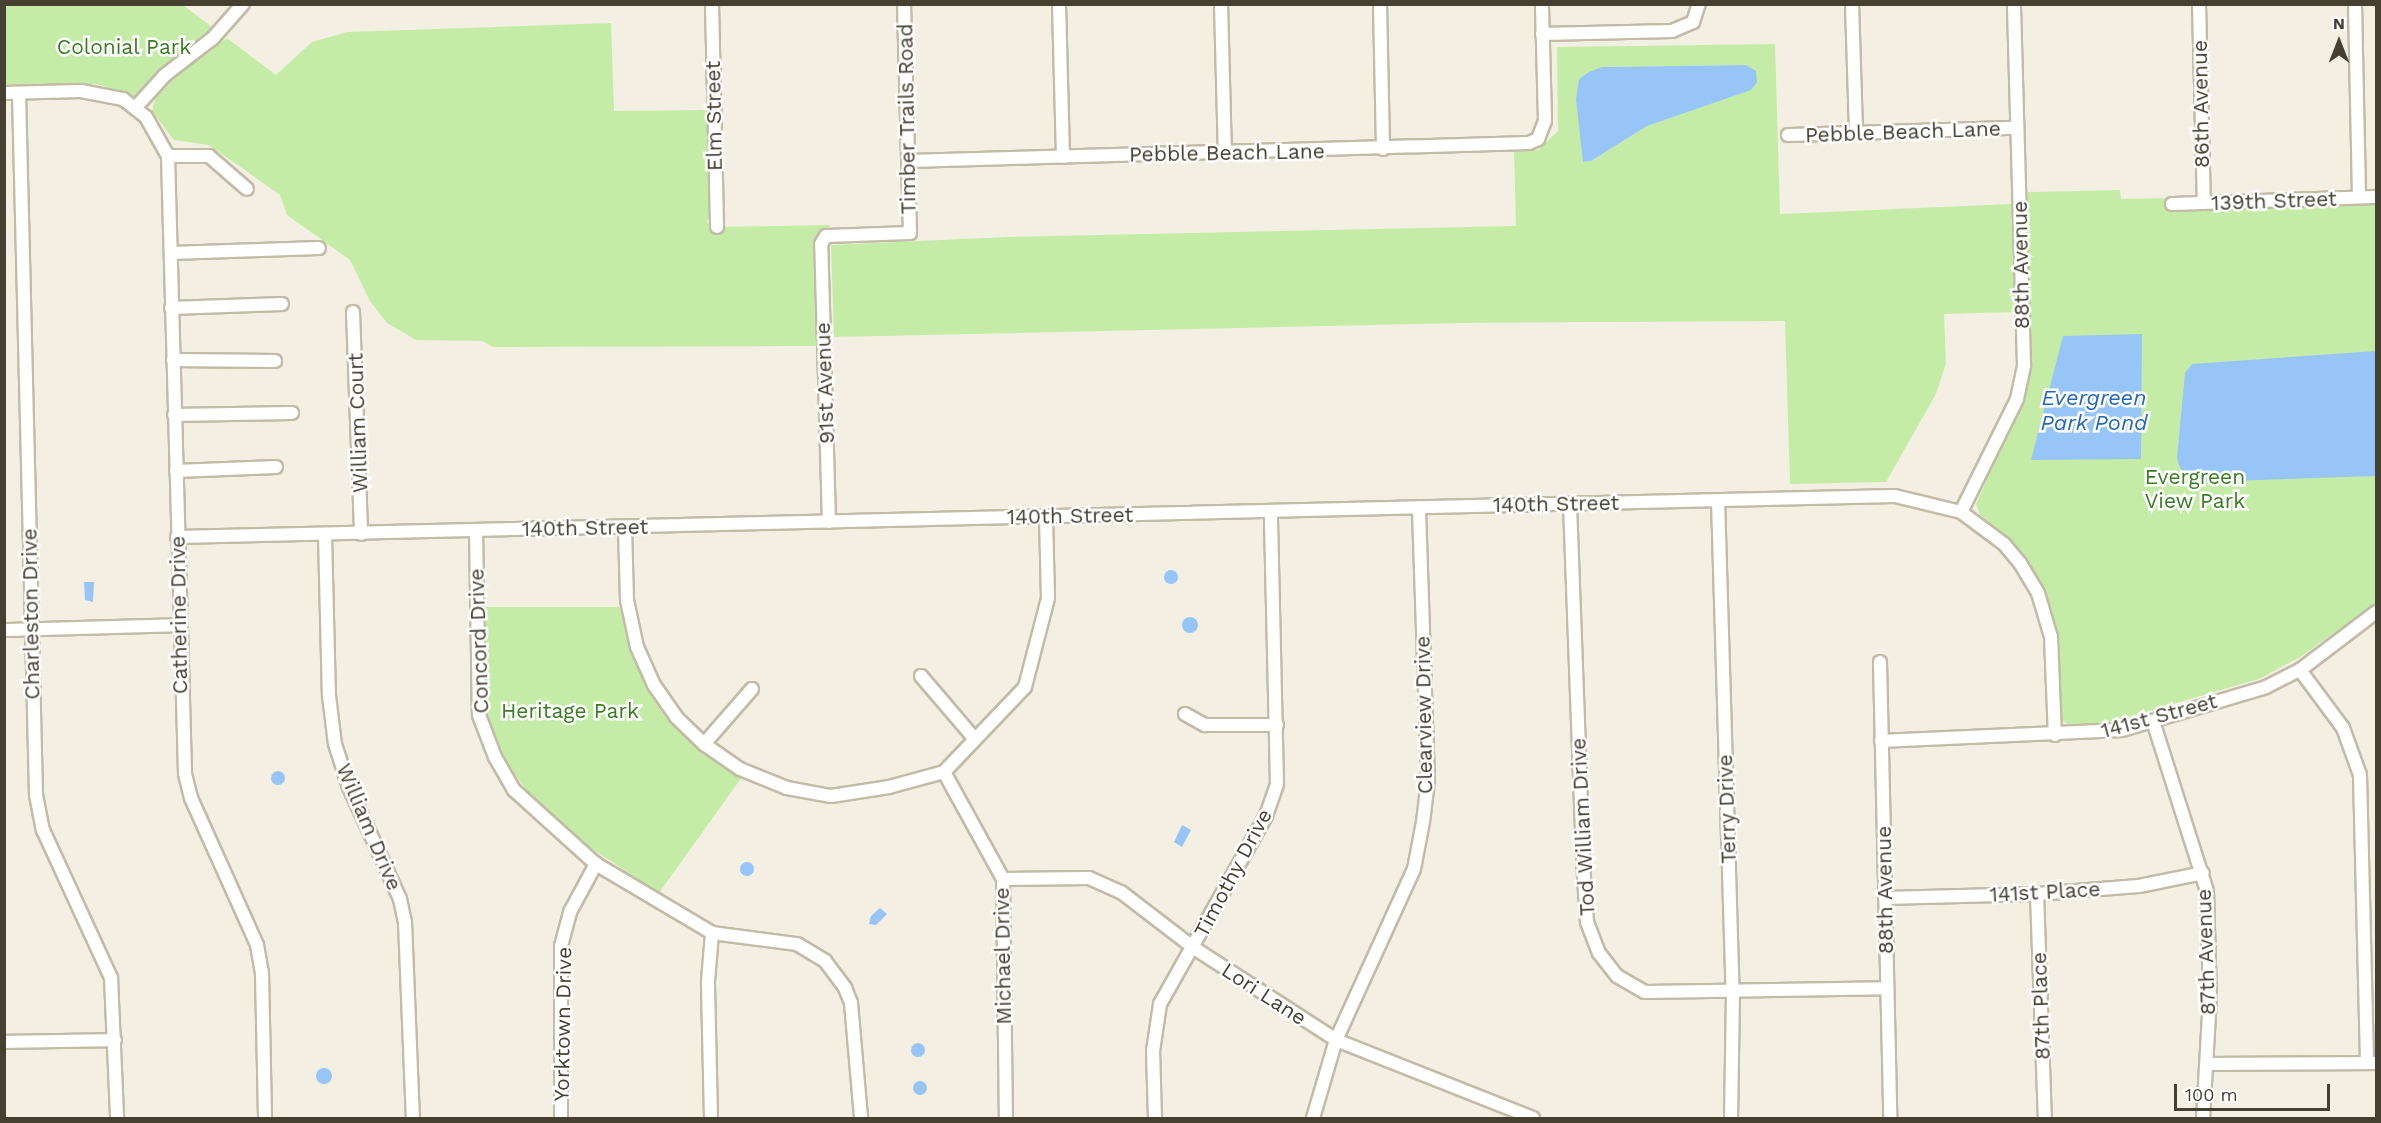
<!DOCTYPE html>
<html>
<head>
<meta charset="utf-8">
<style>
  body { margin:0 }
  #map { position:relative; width:2381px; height:1123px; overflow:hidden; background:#f3f0e3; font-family:"Work Sans",sans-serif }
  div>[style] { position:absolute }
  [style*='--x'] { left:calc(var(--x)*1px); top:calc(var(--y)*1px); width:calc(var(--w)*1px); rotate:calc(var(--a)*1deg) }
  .green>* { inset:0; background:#c5eca7 }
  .water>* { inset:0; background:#98c5f7 }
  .round { border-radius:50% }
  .roads { filter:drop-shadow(2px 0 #c2bca7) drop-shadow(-2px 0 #c2bca7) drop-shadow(0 2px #c2bca7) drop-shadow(0 -2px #c2bca7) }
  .minor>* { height:12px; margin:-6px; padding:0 6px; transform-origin:6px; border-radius:6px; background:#fff }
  span { translate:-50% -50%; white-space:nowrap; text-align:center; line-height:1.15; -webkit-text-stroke:5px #fff; paint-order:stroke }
  .park-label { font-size:21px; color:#397c21 }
  .street-label { font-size:21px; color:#454032 }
  .water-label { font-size:22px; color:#2268bb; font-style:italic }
  .frame { position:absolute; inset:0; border:6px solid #454032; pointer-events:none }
  .north { position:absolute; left:2309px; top:12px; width:60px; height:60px; -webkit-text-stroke:4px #fff; paint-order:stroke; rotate:0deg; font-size:16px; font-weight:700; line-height:24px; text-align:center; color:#454032 }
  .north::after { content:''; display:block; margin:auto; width:21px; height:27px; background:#454032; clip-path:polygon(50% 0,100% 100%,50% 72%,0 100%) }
  .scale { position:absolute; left:2174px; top:1084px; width:156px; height:27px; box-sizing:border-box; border:3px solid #454032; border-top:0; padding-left:8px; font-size:18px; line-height:21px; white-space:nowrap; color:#454032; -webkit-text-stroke:4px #fff; paint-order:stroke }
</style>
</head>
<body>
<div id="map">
  <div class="green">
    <i style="clip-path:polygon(4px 5px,183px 5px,212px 27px,162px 68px,136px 97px,97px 84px,5px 86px)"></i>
    <i style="clip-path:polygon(611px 23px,614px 111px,709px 110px,712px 203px,707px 222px,712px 227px,831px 225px,816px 238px,818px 346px,493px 347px,482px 341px,416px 340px,387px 323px,370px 301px,350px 260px,287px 215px,280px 195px,209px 145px,174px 140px,152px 111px,155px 99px,173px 79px,227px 38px,276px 75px,312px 42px,347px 32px)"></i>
    <i style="clip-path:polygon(evenodd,1775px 44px,1780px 214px,2011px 204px,2016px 312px,1944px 314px,1946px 363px,1936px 394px,1886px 482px,1790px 484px,1785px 321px,1460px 323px,834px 337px,831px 245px,1007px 237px,1516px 226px,1514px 152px,1538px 150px,1558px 131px,1557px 47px,1775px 44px,1746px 65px,1750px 90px,1647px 126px,1591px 161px,1583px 162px,1602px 67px,1746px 65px)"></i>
    <i style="clip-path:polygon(2120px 190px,2121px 199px,2169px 198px,2171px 208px,2376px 204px,2376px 603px,2300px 657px,2259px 679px,2114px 721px,2072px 727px,2062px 720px,2056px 624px,2045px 590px,2010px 540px,1980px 515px,1976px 504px,2022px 401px,2030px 361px,2028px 192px)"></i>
    <i style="clip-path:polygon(481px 607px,621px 607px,634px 659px,653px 699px,692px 744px,742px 777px,659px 893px,579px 840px,531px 796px,511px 769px,495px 738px,485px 704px)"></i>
  </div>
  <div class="water">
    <i style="clip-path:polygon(1746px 65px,1756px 71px,1757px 82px,1751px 90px,1647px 126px,1591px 161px,1583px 162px,1576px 99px,1579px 79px,1589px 72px,1602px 67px)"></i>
    <i style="clip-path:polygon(2142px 334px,2141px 459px,2031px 460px,2063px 336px)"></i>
    <i style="clip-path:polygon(2376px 351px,2376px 476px,2200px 482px,2190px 479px,2180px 468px,2177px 458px,2185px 373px,2192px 364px)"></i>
    <i class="round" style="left:1164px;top:570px;width:14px;height:14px"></i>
    <i style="clip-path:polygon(84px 582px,94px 582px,93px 602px,85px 600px)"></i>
    <i class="round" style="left:1182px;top:617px;width:16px;height:16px"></i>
    <i class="round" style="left:271px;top:771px;width:14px;height:14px"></i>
    <i style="clip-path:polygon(1182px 825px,1191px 830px,1182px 847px,1174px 842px)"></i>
    <i class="round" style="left:740px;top:862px;width:14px;height:14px"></i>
    <i style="clip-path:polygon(880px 908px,887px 914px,876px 925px,869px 924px,871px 916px)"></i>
    <i class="round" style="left:911px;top:1043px;width:14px;height:14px"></i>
    <i class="round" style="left:316px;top:1068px;width:16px;height:16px"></i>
    <i class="round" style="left:913px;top:1081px;width:14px;height:14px"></i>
  </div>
  <div class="roads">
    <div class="minor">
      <i style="--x:712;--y:4;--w:223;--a:88.7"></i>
      <i style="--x:1059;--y:4;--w:153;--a:88.5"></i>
      <i style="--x:1221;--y:4;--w:149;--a:88.5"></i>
      <i style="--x:1380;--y:4;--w:145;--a:88.8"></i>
      <i style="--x:1852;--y:4;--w:129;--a:88.2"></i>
      <i style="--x:2199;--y:4;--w:199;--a:88.6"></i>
      <i style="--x:2355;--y:4;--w:193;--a:88.8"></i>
      <i style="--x:1542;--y:34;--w:130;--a:-1.3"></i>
      <i style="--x:1672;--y:31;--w:23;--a:-23"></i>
      <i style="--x:1693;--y:22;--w:19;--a:-72"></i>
      <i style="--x:4;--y:93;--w:77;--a:-1.5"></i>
      <i style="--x:81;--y:91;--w:43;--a:10.8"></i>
      <i style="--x:123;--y:99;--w:29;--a:38"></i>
      <i style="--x:146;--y:117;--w:45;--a:60.6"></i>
      <i style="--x:168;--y:156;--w:618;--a:88.42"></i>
      <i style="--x:185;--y:774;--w:25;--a:76"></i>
      <i style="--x:191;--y:798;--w:161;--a:65.8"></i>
      <i style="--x:257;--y:945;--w:28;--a:80"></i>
      <i style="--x:262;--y:973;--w:145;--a:88.8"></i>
      <i style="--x:19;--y:93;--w:702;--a:88.61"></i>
      <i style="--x:36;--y:795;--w:36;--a:79"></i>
      <i style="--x:43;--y:830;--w:163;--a:65.3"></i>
      <i style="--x:111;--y:978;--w:140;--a:87.5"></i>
      <i style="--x:136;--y:107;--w:43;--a:-47.8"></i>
      <i style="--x:165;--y:75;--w:61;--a:-37.6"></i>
      <i style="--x:213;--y:38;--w:45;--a:-48.6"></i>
      <i style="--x:1788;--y:135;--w:229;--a:-1.8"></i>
      <i style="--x:168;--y:156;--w:41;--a:0"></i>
      <i style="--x:209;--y:156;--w:50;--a:41"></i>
      <i style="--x:909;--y:161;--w:620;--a:-1.66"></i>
      <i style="--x:1529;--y:143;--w:10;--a:-24"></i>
      <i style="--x:1538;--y:139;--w:19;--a:-69"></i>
      <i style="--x:1545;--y:121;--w:117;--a:-91.5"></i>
      <i style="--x:2172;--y:204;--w:204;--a:-2"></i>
      <i style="--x:171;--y:253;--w:148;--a:-1.9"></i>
      <i style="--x:171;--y:308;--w:111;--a:-2.1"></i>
      <i style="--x:353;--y:312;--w:222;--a:87.9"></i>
      <i style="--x:173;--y:360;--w:102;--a:0.6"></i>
      <i style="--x:174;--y:415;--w:118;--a:-1"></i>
      <i style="--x:176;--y:471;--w:100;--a:-2.3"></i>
      <i style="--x:1718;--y:500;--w:493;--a:88.3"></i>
      <i style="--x:1733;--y:993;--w:125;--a:90.9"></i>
      <i style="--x:1570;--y:504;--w:358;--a:87.9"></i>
      <i style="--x:1583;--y:862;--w:60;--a:86.2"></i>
      <i style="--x:1587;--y:922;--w:33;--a:69"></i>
      <i style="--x:1599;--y:953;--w:29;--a:52"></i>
      <i style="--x:1617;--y:976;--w:32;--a:30"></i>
      <i style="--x:1645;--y:992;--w:242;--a:-0.9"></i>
      <i style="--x:1961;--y:512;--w:126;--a:-63.6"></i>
      <i style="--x:2017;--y:399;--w:35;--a:-78"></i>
      <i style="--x:2024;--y:365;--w:361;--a:-91.6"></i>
      <i style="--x:829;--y:522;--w:278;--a:-91.6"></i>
      <i style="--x:821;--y:244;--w:9;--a:-58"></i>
      <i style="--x:826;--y:236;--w:84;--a:-2"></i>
      <i style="--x:910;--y:233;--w:229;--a:-91.5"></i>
      <i style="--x:625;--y:528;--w:72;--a:88.4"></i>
      <i style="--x:627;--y:600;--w:48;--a:78"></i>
      <i style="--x:637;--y:647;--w:42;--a:65.9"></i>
      <i style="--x:654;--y:685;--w:39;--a:55"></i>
      <i style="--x:676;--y:717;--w:39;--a:44"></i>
      <i style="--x:704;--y:744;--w:44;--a:34.8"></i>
      <i style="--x:740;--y:769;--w:51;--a:22"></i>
      <i style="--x:787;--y:788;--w:45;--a:10.3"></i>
      <i style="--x:831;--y:796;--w:59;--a:-8.8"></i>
      <i style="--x:889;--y:787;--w:57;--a:-15.3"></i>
      <i style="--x:476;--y:530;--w:185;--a:89.1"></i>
      <i style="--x:479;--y:715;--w:45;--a:69.1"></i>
      <i style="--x:495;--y:757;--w:38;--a:60"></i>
      <i style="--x:514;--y:790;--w:110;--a:42.1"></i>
      <i style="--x:596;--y:864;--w:135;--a:30.7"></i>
      <i style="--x:712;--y:933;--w:86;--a:7.4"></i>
      <i style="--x:797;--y:944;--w:33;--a:31"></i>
      <i style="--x:825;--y:961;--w:34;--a:53"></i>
      <i style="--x:845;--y:988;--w:16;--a:68"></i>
      <i style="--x:851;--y:1003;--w:115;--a:85"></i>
      <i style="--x:325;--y:535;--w:161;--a:88.6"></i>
      <i style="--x:329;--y:696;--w:48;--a:82.9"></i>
      <i style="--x:335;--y:744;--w:45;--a:72"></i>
      <i style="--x:349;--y:787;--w:123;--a:65.5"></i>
      <i style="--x:400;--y:899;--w:24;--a:78"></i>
      <i style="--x:405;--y:922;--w:196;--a:87.7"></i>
      <i style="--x:177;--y:537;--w:1718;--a:-1.37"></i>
      <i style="--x:1895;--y:496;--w:68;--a:13.6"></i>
      <i style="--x:1961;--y:512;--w:54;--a:36.7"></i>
      <i style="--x:2004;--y:544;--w:25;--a:50"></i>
      <i style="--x:2020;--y:563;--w:35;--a:59"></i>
      <i style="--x:2038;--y:593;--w:46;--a:73.5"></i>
      <i style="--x:2051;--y:637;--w:98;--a:87.7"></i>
      <i style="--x:4;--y:630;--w:175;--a:-1.6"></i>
      <i style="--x:1880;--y:662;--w:456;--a:88.7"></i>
      <i style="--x:2300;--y:670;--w:72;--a:53.4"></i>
      <i style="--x:2343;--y:728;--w:50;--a:70.1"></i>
      <i style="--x:2360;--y:775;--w:288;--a:88.6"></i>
      <i style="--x:921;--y:676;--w:82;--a:49.5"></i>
      <i style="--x:1185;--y:714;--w:23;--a:29"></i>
      <i style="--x:1205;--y:725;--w:72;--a:0"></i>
      <i style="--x:2153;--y:721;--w:178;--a:72.4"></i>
      <i style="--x:2207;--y:891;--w:106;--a:88.4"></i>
      <i style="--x:2210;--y:997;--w:121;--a:93.3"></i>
      <i style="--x:1881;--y:741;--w:241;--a:-2.6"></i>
      <i style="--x:2122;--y:730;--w:150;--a:-16.6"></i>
      <i style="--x:2266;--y:687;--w:38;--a:-27"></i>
      <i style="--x:2300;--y:670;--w:96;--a:-37.3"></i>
      <i style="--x:704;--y:744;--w:73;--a:-48.9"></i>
      <i style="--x:944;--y:772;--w:122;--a:61.1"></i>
      <i style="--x:1003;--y:879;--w:239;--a:89.3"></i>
      <i style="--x:944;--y:772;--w:117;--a:-46.4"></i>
      <i style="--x:1025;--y:687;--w:92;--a:-75.5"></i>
      <i style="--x:1048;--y:598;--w:81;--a:-91.4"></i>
      <i style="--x:1003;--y:879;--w:86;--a:-0.7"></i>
      <i style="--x:1089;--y:878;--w:35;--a:24"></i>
      <i style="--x:1121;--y:892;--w:92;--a:37.5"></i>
      <i style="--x:1194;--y:948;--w:169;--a:32.9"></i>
      <i style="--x:1336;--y:1040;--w:212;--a:21.6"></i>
      <i style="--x:2037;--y:894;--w:224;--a:88"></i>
      <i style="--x:1885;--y:898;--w:152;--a:-1.5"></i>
      <i style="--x:2037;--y:894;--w:102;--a:-4.5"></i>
      <i style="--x:2139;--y:886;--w:65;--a:-11.5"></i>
      <i style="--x:4;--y:1042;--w:111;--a:-1"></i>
      <i style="--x:2207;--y:1064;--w:169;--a:-0.3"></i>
      <i style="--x:561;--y:1118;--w:172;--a:-90"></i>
      <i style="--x:561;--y:946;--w:35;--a:-75"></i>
      <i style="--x:570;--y:912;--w:55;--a:-61.6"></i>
      <i style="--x:711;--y:1118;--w:137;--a:-91.3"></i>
      <i style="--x:708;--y:981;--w:48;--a:-85.2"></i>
      <i style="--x:1155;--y:1118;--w:67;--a:-91.7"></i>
      <i style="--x:1153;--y:1051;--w:48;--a:-81.5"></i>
      <i style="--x:1160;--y:1004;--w:216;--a:-60.6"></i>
      <i style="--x:1266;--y:816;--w:34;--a:-71"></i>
      <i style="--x:1277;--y:784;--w:273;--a:-91.3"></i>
      <i style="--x:1313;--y:1118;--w:81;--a:-73.6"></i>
      <i style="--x:1336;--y:1040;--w:188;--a:-65.5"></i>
      <i style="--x:1414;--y:869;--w:48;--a:-79.2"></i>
      <i style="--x:1423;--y:822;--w:41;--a:-83"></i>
      <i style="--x:1428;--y:781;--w:274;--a:-91.9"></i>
    </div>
  </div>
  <div class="park-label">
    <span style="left:124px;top:47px">Colonial Park</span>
    <span style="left:2195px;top:489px">Evergreen<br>View Park</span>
    <span style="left:570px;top:711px">Heritage Park</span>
  </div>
  <div class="street-label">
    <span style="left:2201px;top:104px;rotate:-91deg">86th Avenue</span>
    <span style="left:714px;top:116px;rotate:-91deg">Elm Street</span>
    <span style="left:907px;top:119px;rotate:-91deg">Timber Trails Road</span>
    <span style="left:1903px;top:132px;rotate:-2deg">Pebble Beach Lane</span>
    <span style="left:1227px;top:153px;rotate:-1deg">Pebble Beach Lane</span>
    <span style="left:2274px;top:201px;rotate:-2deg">139th Street</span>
    <span style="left:2021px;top:265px;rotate:-91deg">88th Avenue</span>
    <span style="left:825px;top:383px;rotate:-92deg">91st Avenue</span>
    <span style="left:358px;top:423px;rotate:-92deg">William Court</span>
    <span style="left:1556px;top:504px;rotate:-1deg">140th Street</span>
    <span style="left:1070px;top:516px;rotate:-1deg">140th Street</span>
    <span style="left:585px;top:528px;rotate:-1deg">140th Street</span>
    <span style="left:31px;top:614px;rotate:-91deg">Charleston Drive</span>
    <span style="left:179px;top:615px;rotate:-91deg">Catherine Drive</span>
    <span style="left:479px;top:641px;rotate:-92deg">Concord Drive</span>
    <span style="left:1424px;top:715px;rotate:-91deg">Clearview Drive</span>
    <span style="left:2159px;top:716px;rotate:-15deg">141st Street</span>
    <span style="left:1727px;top:809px;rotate:-92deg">Terry Drive</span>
    <span style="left:369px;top:827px;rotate:67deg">William Drive</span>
    <span style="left:1583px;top:827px;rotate:-93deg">Tod William Drive</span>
    <span style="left:1233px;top:873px;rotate:-62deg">Timothy Drive</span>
    <span style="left:1885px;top:890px;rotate:-91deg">88th Avenue</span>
    <span style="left:2045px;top:892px;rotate:-3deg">141st Place</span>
    <span style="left:2206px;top:952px;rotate:-92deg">87th Avenue</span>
    <span style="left:1003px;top:956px;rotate:-91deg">Michael Drive</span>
    <span style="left:1264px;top:994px;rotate:33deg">Lori Lane</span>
    <span style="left:2041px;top:1006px;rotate:-92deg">87th Place</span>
    <span style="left:563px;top:1024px;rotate:-89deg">Yorktown Drive</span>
  </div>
  <div class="water-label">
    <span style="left:2094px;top:410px">Evergreen<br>Park Pond</span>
  </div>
  <div class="frame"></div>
  <div class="north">N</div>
  <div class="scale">100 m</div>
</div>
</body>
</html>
